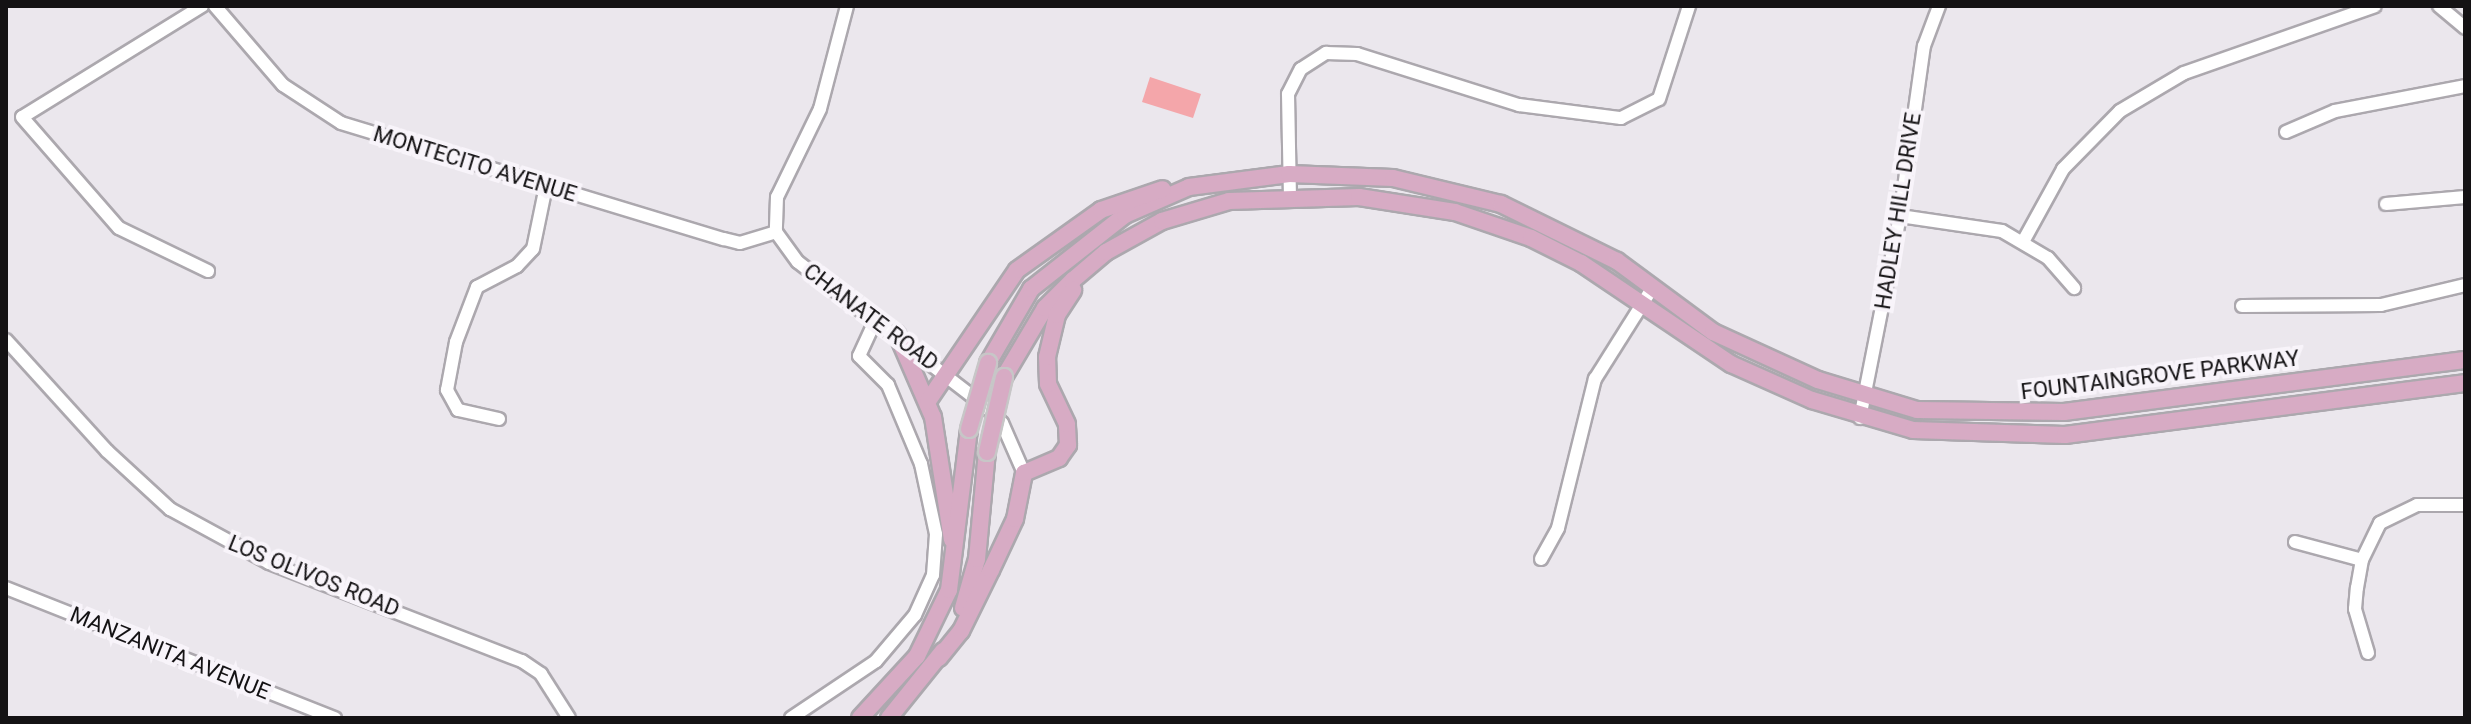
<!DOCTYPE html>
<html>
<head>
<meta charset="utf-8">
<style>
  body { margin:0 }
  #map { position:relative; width:2471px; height:724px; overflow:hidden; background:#ebe7ed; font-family:Roboto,sans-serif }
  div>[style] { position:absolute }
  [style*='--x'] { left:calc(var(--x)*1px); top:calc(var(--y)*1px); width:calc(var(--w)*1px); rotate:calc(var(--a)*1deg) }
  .green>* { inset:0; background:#f4a6aa }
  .roads { filter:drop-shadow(2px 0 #aca8ae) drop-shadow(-2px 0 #aca8ae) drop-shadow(0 2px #aca8ae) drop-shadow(0 -2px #aca8ae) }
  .minor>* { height:12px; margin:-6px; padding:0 6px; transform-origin:6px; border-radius:6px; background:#fff }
  .major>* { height:16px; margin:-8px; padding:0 8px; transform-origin:8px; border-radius:8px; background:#d7abc4 }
  .bridges { filter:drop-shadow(2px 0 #c7c6c7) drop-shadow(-2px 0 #c7c6c7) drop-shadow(0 2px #c7c6c7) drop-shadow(0 -2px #c7c6c7) }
  .major-bridge>* { height:16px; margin:-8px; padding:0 8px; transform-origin:8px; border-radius:8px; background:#d7abc4 }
  span { translate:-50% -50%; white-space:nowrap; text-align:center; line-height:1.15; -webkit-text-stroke:8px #f8f4fa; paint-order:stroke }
  .street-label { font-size:22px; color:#141214 }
  .frame { position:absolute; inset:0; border:8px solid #141214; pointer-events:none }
</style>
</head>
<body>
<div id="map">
  <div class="green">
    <i style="clip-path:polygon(1150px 77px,1201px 94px,1193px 118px,1142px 102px)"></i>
  </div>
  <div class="roads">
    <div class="minor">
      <i style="--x:202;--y:6;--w:211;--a:148.3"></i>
      <i style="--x:22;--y:117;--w:147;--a:48.9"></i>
      <i style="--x:119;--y:228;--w:99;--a:25.8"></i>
      <i style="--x:215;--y:6;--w:104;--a:49.3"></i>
      <i style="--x:283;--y:85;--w:69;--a:33.2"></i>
      <i style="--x:341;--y:123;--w:400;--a:16.9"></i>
      <i style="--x:724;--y:239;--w:16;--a:14"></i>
      <i style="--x:740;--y:243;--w:38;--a:-17"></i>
      <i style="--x:847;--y:6;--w:106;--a:104.7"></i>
      <i style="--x:820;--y:109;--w:98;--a:116"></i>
      <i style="--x:777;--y:197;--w:35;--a:92"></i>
      <i style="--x:776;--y:232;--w:37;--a:54"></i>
      <i style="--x:798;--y:262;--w:235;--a:37.6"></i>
      <i style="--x:984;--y:405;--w:25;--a:45"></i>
      <i style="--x:1002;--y:423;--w:55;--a:66.3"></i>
      <i style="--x:2439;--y:6;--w:34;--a:40"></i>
      <i style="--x:2286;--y:132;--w:53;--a:-23.2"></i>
      <i style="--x:2335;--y:111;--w:132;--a:-10.9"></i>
      <i style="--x:1290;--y:198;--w:104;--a:-91.1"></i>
      <i style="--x:1288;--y:94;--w:28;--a:-63"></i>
      <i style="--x:1301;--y:69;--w:30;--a:-33"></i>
      <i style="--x:1326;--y:53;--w:31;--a:2"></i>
      <i style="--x:1357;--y:54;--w:170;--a:17.5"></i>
      <i style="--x:1519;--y:105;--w:103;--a:7.3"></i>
      <i style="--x:1621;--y:118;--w:42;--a:-26.6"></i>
      <i style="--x:1659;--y:99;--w:98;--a:-72.1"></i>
      <i style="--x:2386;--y:204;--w:79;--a:-5.1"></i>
      <i style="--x:1900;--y:216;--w:103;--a:8.4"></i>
      <i style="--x:2002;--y:231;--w:53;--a:30.4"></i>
      <i style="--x:2048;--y:258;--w:40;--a:49"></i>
      <i style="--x:2024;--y:240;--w:81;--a:-61.2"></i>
      <i style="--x:2063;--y:169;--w:81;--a:-45.5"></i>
      <i style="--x:2120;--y:111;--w:74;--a:-30.7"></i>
      <i style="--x:2184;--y:73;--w:202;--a:-19.3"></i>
      <i style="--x:2242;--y:306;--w:139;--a:-0.4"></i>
      <i style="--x:2381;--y:305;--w:86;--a:-13.4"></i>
      <i style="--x:6;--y:340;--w:150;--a:47.7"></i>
      <i style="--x:107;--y:451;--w:86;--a:42.6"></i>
      <i style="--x:170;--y:509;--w:113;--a:28.6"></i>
      <i style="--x:269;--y:563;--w:271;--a:21.2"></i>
      <i style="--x:522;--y:661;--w:23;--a:34"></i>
      <i style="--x:541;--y:674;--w:52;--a:57.5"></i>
      <i style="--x:1860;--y:418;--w:206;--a:-78.8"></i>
      <i style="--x:1900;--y:216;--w:172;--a:-82"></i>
      <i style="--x:1924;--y:46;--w:43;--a:-69.4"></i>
      <i style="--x:499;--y:419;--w:42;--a:-167.6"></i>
      <i style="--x:458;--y:410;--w:23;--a:-119"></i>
      <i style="--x:447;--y:390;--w:49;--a:-79.4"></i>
      <i style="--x:456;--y:342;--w:59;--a:-69.1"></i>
      <i style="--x:477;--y:287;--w:45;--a:-27.7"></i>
      <i style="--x:517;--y:266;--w:23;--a:-47"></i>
      <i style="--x:533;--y:249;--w:64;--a:-78.3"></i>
      <i style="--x:2295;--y:542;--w:69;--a:15"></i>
      <i style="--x:1541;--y:559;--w:35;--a:-61"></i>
      <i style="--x:1558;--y:528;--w:154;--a:-76.1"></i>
      <i style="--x:1595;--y:379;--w:109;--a:-57.8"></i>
      <i style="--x:6;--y:588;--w:354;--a:21.6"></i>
      <i style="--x:2368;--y:653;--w:46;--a:-106.5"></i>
      <i style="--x:2355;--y:609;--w:21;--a:-85"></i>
      <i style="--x:2357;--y:588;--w:28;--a:-80"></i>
      <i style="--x:2362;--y:560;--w:41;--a:-64.1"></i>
      <i style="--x:2380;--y:523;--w:41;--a:-25.9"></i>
      <i style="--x:2417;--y:505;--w:48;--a:0"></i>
      <i style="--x:791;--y:718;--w:102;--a:-33.8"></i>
      <i style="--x:876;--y:661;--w:60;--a:-49.7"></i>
      <i style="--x:915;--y:615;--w:44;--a:-65.8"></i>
      <i style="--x:933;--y:575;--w:41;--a:-85.8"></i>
      <i style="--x:936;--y:534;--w:72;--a:-102.1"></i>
      <i style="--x:921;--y:464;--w:86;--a:-112.7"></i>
      <i style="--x:888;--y:385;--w:41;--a:-135"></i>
      <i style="--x:859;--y:356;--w:41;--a:-65.3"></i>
    </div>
    <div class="major">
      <i style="--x:897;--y:334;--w:90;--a:66.6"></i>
      <i style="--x:933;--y:417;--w:124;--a:81.2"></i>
      <i style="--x:988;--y:363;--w:86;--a:-59.8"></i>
      <i style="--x:1031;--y:289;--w:120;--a:-38.2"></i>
      <i style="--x:1125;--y:215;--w:70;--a:-23.6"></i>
      <i style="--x:1189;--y:187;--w:101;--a:-7.4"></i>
      <i style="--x:1289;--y:174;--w:104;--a:2.2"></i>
      <i style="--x:1393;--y:178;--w:111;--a:13.5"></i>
      <i style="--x:1501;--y:204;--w:129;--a:26.2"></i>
      <i style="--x:1617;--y:261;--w:119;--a:36.5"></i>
      <i style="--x:1713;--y:332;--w:115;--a:24.6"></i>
      <i style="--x:1818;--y:380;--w:103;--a:16.9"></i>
      <i style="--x:1917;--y:410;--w:147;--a:0.8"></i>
      <i style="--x:2064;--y:412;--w:404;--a:-7.4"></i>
      <i style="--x:1004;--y:377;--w:80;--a:-59.3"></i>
      <i style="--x:1045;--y:308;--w:40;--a:-45"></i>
      <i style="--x:1073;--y:280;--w:43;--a:-40.3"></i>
      <i style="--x:1106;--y:252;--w:64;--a:-29"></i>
      <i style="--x:1162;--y:221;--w:70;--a:-16.6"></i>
      <i style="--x:1229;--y:201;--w:130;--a:-1.8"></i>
      <i style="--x:1359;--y:197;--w:97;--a:8.9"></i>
      <i style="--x:1455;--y:212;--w:80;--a:18.9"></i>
      <i style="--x:1531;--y:238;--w:56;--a:26.6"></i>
      <i style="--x:1581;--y:263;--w:181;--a:34"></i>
      <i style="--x:1731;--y:364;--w:89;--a:24"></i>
      <i style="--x:1812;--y:400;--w:105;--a:16.5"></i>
      <i style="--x:1913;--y:430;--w:152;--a:1.9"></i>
      <i style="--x:2065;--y:435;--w:403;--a:-7.4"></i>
      <i style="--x:928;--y:401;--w:158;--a:-55.8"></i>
      <i style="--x:1017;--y:270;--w:103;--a:-35.5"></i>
      <i style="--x:1101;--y:210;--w:65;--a:-18.7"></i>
      <i style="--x:963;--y:608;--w:51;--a:-74.1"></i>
      <i style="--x:977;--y:559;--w:107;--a:-84.7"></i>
      <i style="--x:939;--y:658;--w:35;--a:-51"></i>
      <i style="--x:961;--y:631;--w:68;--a:-63.8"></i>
      <i style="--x:991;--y:570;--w:56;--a:-64.8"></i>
      <i style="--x:1015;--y:519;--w:47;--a:-78.9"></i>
      <i style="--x:1024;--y:473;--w:38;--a:-23"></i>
      <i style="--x:1059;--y:458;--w:16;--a:-55"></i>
      <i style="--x:1068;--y:445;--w:21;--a:-93"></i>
      <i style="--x:1067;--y:424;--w:44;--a:-115.4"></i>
      <i style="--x:1048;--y:384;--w:27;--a:-92"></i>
      <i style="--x:1047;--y:357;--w:43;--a:-76.6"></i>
      <i style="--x:1057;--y:315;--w:30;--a:-57"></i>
      <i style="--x:860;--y:718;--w:84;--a:-47.4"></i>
      <i style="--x:917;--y:656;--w:73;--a:-64.1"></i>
      <i style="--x:949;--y:590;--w:162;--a:-82.9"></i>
      <i style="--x:889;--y:718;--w:86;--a:-51.1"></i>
    </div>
  </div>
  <div class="bridges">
    <div class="major-bridge">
      <i style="--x:969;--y:429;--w:69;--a:-73.9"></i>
      <i style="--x:987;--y:452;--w:77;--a:-77.2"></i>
    </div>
  </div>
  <div class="street-label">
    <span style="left:475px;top:164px;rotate:17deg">MONTECITO AVENUE</span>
    <span style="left:1898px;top:211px;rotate:-81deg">HADLEY HILL DRIVE</span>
    <span style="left:871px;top:317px;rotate:37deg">CHANATE ROAD</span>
    <span style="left:2160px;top:375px;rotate:-7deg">FOUNTAINGROVE PARKWAY</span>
    <span style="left:314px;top:576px;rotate:22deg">LOS OLIVOS ROAD</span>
    <span style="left:170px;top:653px;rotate:22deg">MANZANITA AVENUE</span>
  </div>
  <div class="frame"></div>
</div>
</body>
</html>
